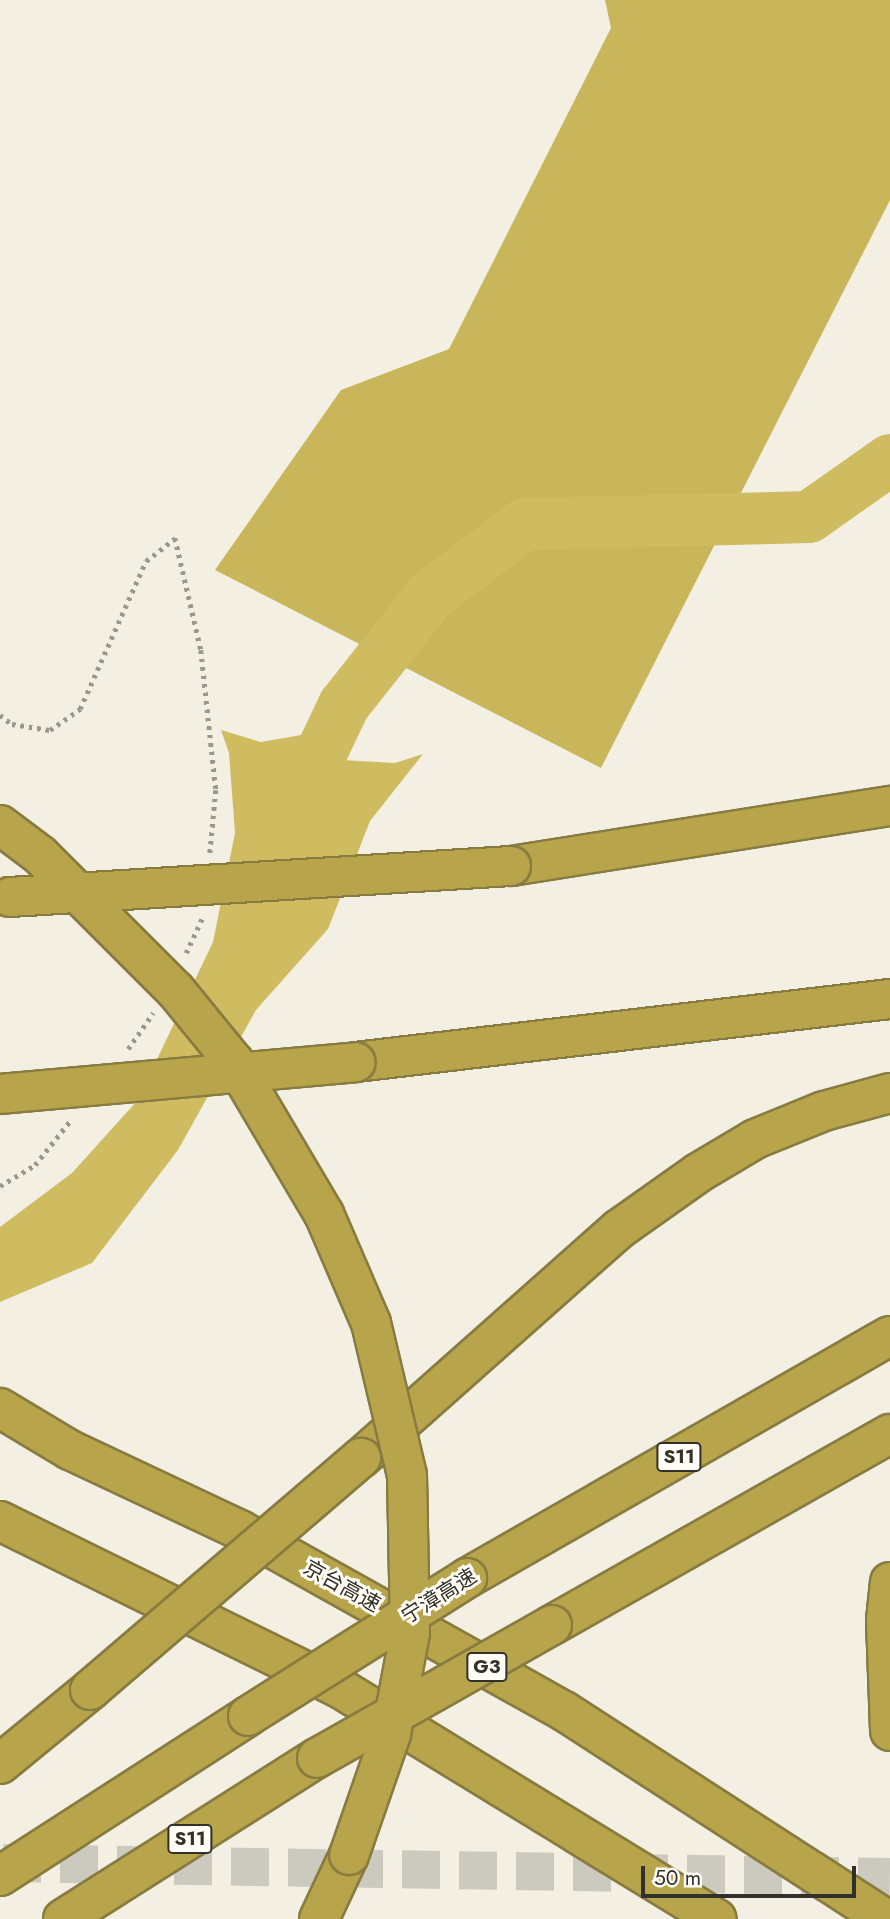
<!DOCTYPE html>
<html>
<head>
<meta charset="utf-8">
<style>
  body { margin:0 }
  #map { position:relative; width:890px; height:1919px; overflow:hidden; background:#f3f0e3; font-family:Jost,"Noto Sans SC",sans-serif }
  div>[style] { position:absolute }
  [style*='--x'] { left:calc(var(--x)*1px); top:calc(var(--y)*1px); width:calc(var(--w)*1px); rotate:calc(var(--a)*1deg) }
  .forest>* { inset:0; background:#cab65a }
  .water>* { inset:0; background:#d0bc60 }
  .river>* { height:52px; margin:-26px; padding:0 26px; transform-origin:26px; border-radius:26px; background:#d0bc60 }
  .primary-tunnel>* { height:38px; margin-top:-19px; transform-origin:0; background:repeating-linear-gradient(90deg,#cccabe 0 38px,transparent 0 57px) }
  .path>* { height:4.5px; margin-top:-2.25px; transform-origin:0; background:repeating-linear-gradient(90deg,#99978e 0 3.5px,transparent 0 8.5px) }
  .roads { filter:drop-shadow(2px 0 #887b40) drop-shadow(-2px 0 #887b40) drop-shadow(0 2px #887b40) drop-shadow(0 -2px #887b40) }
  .highway>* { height:38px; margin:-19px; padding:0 19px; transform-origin:19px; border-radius:19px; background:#b7a44b }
  .bridges { filter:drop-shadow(2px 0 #887b40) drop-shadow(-2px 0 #887b40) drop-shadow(0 2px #887b40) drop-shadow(0 -2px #887b40) }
  .highway-bridge>* { height:38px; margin:-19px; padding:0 19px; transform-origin:19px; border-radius:19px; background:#b7a44b }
  span { translate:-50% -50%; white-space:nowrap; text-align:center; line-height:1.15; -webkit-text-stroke:6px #fffdf5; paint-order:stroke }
  .shield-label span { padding:2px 5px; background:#fffdf5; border:2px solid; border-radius:5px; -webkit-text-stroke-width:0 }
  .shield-label { font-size:19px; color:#31302b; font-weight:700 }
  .street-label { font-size:21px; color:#31302b }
  .scale { position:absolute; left:641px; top:1866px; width:215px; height:32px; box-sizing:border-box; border:4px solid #31302b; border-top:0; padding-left:9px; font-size:21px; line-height:24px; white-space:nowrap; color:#31302b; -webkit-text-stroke:5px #fffdf5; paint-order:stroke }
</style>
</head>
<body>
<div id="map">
  <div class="forest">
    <i style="clip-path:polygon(605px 0,890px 0,890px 200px,601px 768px,215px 570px,341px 390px,449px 349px,611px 28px)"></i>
  </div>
  <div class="water">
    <i style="clip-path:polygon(221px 730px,261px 742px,301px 735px,342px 760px,395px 763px,423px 754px,370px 821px,328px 929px,256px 1010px,178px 1150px,92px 1263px,0 1302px,0 1227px,72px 1173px,137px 1101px,213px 942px,235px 833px,229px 753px)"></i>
  </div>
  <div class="river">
    <i style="--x:293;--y:812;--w:119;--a:-64.5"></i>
    <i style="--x:344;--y:705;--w:140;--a:-51.7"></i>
    <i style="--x:431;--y:595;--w:118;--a:-37.1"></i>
    <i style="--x:525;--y:524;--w:284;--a:-1.4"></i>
    <i style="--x:809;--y:517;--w:99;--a:-35.1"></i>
  </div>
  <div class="primary-tunnel">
    <i style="--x:3;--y:1863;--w:887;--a:0.9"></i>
  </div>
  <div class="path">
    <i style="--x:0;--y:715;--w:15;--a:37"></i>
    <i style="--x:12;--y:724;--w:38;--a:9"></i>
    <i style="--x:50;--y:730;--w:37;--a:-35"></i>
    <i style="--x:80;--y:709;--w:162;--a:-66"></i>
    <i style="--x:146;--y:561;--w:37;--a:-38"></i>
    <i style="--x:175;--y:538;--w:115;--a:76.9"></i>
    <i style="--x:201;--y:650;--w:141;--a:83.9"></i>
    <i style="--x:216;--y:790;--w:63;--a:95.4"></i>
    <i style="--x:186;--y:953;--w:40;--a:-65"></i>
    <i style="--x:128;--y:1049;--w:44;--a:-55.2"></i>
    <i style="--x:0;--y:1186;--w:41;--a:-31"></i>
    <i style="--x:35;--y:1165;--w:56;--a:-51.5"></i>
  </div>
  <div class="roads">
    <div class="highway">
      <i style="--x:511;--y:866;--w:384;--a:-9"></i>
      <i style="--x:356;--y:1062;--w:538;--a:-6.73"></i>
      <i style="--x:0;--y:1408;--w:82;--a:31"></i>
      <i style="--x:70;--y:1450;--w:188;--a:25.2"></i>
      <i style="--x:240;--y:1530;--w:371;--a:29.2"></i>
      <i style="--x:564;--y:1711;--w:382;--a:32.9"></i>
      <i style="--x:361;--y:1458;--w:345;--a:-41.6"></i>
      <i style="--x:619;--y:1229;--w:97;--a:-35.3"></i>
      <i style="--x:698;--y:1173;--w:66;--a:-30.8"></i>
      <i style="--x:755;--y:1139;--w:74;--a:-22.1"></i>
      <i style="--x:824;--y:1111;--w:68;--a:-15.3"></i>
      <i style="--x:0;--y:1521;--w:377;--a:26.2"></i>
      <i style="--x:338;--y:1687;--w:444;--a:31.5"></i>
      <i style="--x:467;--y:1578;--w:487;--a:-29.8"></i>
      <i style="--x:890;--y:1582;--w:39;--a:96"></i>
      <i style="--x:886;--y:1621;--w:110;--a:87.9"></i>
      <i style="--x:552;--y:1625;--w:388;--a:-29.5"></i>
      <i style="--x:0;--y:1764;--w:117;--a:-39.4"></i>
      <i style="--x:0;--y:1876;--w:295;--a:-32.8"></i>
      <i style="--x:63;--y:1919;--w:301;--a:-32.4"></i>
      <i style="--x:319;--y:1919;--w:71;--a:-64.9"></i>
    </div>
  </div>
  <div class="bridges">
    <div class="highway-bridge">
      <i style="--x:0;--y:825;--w:50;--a:36.9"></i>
      <i style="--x:40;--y:855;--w:192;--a:45"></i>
      <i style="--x:176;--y:991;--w:92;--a:50.8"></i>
      <i style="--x:234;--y:1062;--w:177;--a:59.4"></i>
      <i style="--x:324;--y:1214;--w:119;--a:66.7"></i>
      <i style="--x:371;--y:1323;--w:156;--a:76.7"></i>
      <i style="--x:407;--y:1475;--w:158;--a:88.9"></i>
      <i style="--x:410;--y:1633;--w:103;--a:100.7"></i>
      <i style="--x:391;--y:1734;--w:128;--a:109.1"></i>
      <i style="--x:10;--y:897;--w:502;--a:-3.54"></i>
      <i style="--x:0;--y:1094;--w:357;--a:-5.1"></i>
      <i style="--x:90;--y:1690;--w:357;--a:-40.6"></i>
      <i style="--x:248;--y:1716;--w:259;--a:-32.2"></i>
      <i style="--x:317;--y:1758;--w:270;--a:-29.5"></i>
    </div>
  </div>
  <div class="shield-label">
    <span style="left:679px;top:1457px">S11</span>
    <span style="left:487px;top:1667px">G3</span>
    <span style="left:190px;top:1839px">S11</span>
  </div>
  <div class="street-label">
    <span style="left:342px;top:1586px;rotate:29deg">京台高速</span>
    <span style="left:439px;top:1596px;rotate:-32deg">宁漳高速</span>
  </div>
  <div class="scale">50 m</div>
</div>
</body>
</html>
